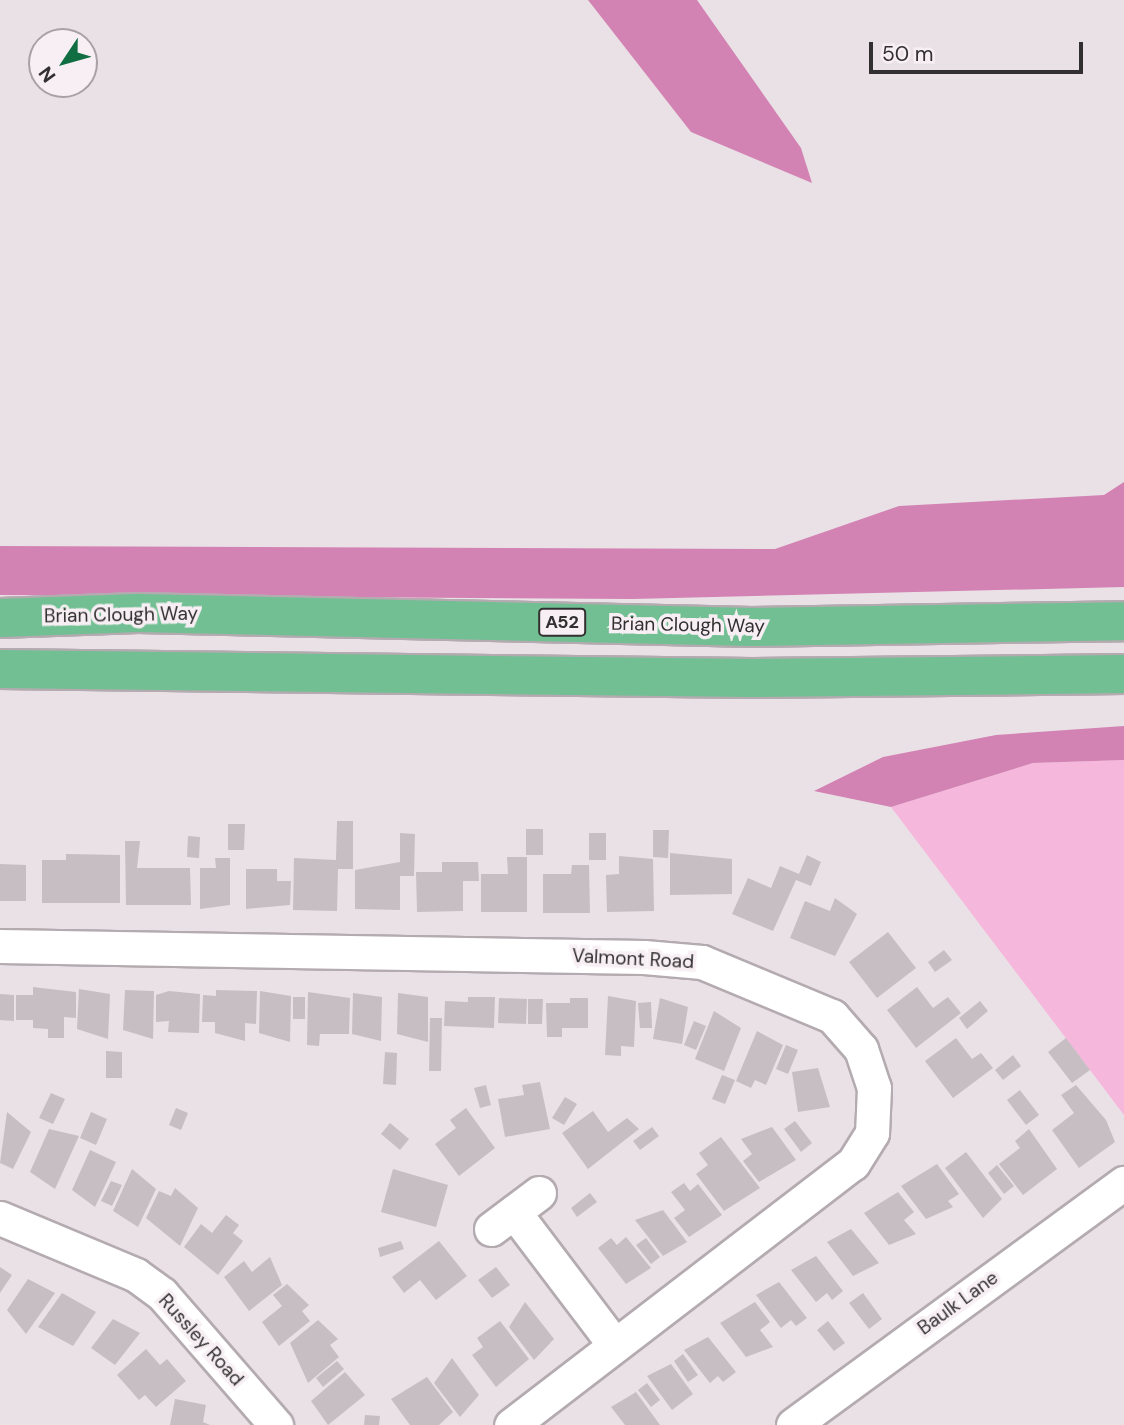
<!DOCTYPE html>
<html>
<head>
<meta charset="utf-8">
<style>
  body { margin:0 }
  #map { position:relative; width:1124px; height:1425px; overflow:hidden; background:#eae1e6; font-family:"DM Sans",sans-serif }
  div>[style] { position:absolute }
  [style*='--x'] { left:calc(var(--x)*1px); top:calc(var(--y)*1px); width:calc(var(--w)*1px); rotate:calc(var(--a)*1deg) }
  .green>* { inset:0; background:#f6b7dc }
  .forest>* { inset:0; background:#d383b3 }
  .building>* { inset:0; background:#c6bec2 }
  .roads { filter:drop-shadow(2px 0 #b4abb0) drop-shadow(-2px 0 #b4abb0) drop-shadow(0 2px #b4abb0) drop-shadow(0 -2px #b4abb0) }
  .minor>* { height:33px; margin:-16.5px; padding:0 16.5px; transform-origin:16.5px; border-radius:16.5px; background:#fff }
  .trunk>* { height:38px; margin:-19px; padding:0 19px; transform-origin:19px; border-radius:19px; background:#72bf94 }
  span { translate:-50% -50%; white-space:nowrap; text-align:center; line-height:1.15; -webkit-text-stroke:7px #f7eff3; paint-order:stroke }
  .shield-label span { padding:2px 5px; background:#f7eff3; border:2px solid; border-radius:5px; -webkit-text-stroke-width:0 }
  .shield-label { font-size:18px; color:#322f30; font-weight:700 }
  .street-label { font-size:19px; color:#322f30 }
  .north { position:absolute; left:28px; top:28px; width:70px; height:70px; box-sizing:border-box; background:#f7eff3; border:2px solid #a8a2a5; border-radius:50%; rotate:234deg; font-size:19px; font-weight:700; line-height:28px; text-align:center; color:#322f30 }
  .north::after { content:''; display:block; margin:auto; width:24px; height:32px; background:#116e43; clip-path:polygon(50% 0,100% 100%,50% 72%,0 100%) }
  .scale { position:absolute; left:869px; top:42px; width:214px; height:32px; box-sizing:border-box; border:4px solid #322f30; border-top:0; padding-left:9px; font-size:21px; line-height:24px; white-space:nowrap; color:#322f30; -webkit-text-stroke:5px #f7eff3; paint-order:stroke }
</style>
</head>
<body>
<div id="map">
  <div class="green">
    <i style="clip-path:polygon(1124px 760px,1124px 1115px,891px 807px,1033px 763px)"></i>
  </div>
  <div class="forest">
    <i style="clip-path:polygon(588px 0,697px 0,801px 148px,812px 183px,691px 132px)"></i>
    <i style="clip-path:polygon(1124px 482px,1124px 587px,632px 599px,0 595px,0 546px,775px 549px,899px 506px,1104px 495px)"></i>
    <i style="clip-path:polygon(1124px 726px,1124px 760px,1033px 763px,891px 807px,814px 791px,883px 757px,996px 735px)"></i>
  </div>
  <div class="building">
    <i style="clip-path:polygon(337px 821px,353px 821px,353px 869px,338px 869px,337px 911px,293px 910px,294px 858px,336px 860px)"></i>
    <i style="clip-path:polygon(228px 824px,245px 824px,244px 850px,228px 850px)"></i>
    <i style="clip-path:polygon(526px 829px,543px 829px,543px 855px,526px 855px)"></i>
    <i style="clip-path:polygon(653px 830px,669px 830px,668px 858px,653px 857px)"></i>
    <i style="clip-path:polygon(400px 833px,415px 834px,414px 876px,400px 876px,400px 910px,355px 909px,355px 870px,400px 862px)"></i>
    <i style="clip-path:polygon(589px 833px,606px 833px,606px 860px,589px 860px)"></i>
    <i style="clip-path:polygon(188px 836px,200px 837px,199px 858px,187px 857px)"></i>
    <i style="clip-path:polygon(125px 841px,140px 841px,137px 868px,190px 868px,191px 905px,126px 905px)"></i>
    <i style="clip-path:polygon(670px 853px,732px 859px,732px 894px,670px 895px)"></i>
    <i style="clip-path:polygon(66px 854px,120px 855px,120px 903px,42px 903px,42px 860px,66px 860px)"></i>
    <i style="clip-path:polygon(807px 855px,821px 862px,811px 886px,796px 880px,773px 931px,732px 914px,748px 878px,771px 888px,780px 866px,799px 874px)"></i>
    <i style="clip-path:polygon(619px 856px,653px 859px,654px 911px,607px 912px,606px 875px,619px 874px)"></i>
    <i style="clip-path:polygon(507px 857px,527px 857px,527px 912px,481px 912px,481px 874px,508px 874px)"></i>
    <i style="clip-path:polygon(215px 858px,230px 858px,230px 905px,200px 909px,200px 868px,216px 868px)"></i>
    <i style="clip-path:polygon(442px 862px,478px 862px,479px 881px,463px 881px,463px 911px,417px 912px,416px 872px,442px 872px)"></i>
    <i style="clip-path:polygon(0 864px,26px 865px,26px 901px,0 901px)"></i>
    <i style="clip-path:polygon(572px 865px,589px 865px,590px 913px,543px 913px,543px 874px,571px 874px)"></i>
    <i style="clip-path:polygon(246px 869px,277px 869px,277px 881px,291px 881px,290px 905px,246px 909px)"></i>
    <i style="clip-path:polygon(835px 898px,857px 914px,835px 956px,790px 938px,805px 901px,830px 911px)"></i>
    <i style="clip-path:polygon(888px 932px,916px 968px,877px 998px,849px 962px)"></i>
    <i style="clip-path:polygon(944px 950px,952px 960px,935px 972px,928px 962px)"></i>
    <i style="clip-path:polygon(33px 987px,76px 992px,76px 1018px,64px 1017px,64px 1038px,48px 1038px,48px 1029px,33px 1028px,33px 1020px,16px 1020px,16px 995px,33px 995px)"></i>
    <i style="clip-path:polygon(917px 987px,933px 1008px,948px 997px,961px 1013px,916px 1048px,887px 1010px)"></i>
    <i style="clip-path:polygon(79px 989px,110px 994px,108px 1039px,77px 1029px)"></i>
    <i style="clip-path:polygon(125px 990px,154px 991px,153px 1039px,123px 1030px)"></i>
    <i style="clip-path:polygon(216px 990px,257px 991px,256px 1024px,245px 1023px,245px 1041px,215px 1033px,215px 1022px,202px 1022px,203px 995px,216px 996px)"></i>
    <i style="clip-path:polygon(169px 991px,200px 994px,199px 1033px,168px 1032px,169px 1021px,156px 1022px,156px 995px)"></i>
    <i style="clip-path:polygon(260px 991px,291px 996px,290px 1042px,259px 1033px)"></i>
    <i style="clip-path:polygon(308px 992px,350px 998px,349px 1034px,320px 1034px,319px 1046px,307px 1045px)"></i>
    <i style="clip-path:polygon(353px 993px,382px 997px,381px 1041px,352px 1034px)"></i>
    <i style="clip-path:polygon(398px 993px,428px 997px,428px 1042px,397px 1034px)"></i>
    <i style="clip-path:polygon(0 994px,14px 995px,14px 1021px,0 1020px)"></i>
    <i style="clip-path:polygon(608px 996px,636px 1001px,634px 1047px,621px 1046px,621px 1056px,605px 1055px)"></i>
    <i style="clip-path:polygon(293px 997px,305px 997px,305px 1019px,293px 1019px)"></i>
    <i style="clip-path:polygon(468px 997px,495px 997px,494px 1028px,444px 1026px,445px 1001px,468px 1002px)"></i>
    <i style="clip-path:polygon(499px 998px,527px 999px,526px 1024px,498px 1023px)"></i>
    <i style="clip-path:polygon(570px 998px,588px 998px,588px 1028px,562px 1028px,562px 1037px,547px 1037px,546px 1003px,570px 1003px)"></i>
    <i style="clip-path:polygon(660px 998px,688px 1007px,682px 1044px,653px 1039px)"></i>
    <i style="clip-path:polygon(528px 999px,543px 999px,542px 1024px,528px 1024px)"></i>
    <i style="clip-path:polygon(980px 1001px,988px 1011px,967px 1029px,959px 1018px)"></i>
    <i style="clip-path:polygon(651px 1002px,652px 1028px,640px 1028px,638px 1003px)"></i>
    <i style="clip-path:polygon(714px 1011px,741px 1028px,724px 1071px,695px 1059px)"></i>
    <i style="clip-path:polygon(430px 1018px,442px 1018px,441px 1071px,429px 1071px)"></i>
    <i style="clip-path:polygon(694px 1021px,706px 1026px,696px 1050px,684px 1045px)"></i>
    <i style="clip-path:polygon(757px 1031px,783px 1045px,766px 1085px,755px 1080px,751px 1088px,736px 1081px)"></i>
    <i style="clip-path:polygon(956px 1038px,972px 1059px,981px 1053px,993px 1068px,953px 1098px,925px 1061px)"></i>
    <i style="clip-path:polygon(1066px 1038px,1090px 1070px,1072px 1083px,1048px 1052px)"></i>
    <i style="clip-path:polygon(786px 1045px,798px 1050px,788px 1074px,776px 1069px)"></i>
    <i style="clip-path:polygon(106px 1051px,122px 1052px,122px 1078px,106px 1078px)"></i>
    <i style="clip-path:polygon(385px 1052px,397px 1053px,396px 1085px,383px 1084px)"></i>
    <i style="clip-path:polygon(1013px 1055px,1021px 1066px,1003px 1080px,995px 1070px)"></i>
    <i style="clip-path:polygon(818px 1068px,830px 1107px,798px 1112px,792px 1072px)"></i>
    <i style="clip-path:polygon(722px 1075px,735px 1080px,725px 1104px,712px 1099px)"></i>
    <i style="clip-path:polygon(540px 1082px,550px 1129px,505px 1137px,498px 1099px,524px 1095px,522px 1085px)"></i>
    <i style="clip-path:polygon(486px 1085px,491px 1105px,480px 1108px,474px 1088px)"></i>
    <i style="clip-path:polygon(1076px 1085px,1106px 1120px,1115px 1142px,1079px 1168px,1052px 1130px,1074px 1113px,1061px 1095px)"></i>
    <i style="clip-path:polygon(1020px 1090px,1039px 1115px,1026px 1125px,1007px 1100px)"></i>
    <i style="clip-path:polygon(51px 1093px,65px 1099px,53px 1124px,39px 1118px)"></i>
    <i style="clip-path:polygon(565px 1097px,577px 1104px,564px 1125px,552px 1118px)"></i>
    <i style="clip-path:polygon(176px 1108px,188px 1113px,181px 1130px,169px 1125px)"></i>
    <i style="clip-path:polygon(466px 1108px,495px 1148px,459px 1176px,435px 1144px,456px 1128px,450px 1120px)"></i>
    <i style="clip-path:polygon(593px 1111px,608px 1132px,627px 1118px,639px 1129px,588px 1169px,562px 1133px)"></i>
    <i style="clip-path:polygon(7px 1112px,31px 1132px,13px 1169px,0 1163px)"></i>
    <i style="clip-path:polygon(91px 1112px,107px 1119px,96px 1145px,80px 1138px)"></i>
    <i style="clip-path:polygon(795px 1121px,812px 1143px,801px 1152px,784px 1129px)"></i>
    <i style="clip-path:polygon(390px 1123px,409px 1139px,400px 1150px,381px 1134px)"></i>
    <i style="clip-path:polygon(652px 1127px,659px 1136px,640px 1150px,633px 1141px)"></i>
    <i style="clip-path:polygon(772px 1127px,796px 1160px,759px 1182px,743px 1161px,752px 1154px,741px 1139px)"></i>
    <i style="clip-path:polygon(49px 1129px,79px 1136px,55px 1189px,30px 1172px)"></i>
    <i style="clip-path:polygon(1029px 1129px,1057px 1169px,1023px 1195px,999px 1164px,1020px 1148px,1015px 1141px)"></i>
    <i style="clip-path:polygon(721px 1137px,760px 1188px,724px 1211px,696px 1174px,708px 1165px,699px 1153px)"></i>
    <i style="clip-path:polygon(90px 1150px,116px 1162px,95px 1207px,72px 1190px)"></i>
    <i style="clip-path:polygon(966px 1152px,1002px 1199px,983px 1218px,945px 1168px)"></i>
    <i style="clip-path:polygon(937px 1164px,959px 1194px,948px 1201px,953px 1207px,926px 1219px,901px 1186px)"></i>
    <i style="clip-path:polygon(997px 1165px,1014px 1186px,1004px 1194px,988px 1173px)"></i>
    <i style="clip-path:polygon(132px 1169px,156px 1189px,138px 1227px,113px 1211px)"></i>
    <i style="clip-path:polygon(393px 1169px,448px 1185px,436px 1227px,381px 1212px)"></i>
    <i style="clip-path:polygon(111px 1181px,122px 1185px,112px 1206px,101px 1201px)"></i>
    <i style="clip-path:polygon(684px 1183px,690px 1191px,698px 1184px,722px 1215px,689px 1237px,674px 1218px,685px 1210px,671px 1192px)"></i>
    <i style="clip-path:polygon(175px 1188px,198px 1208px,180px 1246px,146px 1218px,159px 1191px,171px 1196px)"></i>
    <i style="clip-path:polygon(898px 1192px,914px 1212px,904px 1220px,916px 1234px,889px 1245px,864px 1213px)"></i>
    <i style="clip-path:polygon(590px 1193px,597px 1202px,577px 1217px,571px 1208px)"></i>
    <i style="clip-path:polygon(663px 1210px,687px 1242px,663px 1256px,635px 1220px)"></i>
    <i style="clip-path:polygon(226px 1215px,239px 1225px,233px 1233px,243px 1241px,218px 1275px,184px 1247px,201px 1224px,212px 1233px)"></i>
    <i style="clip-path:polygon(851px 1229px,879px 1263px,853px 1276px,827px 1242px)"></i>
    <i style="clip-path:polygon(626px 1237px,651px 1268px,626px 1284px,598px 1248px,611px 1238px,617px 1245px)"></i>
    <i style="clip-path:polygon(646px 1238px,660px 1257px,651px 1264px,636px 1245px)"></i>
    <i style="clip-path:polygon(401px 1241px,404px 1249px,380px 1257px,378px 1248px)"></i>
    <i style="clip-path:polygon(439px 1241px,467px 1276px,436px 1300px,420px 1280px,404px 1293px,392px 1277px)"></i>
    <i style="clip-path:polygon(816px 1256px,843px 1291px,832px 1300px,827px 1293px,816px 1302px,791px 1270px)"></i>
    <i style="clip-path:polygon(270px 1257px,282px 1285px,249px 1311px,224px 1277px,244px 1261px,252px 1272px)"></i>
    <i style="clip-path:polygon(0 1267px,12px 1275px,0 1293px)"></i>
    <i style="clip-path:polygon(496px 1267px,510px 1285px,492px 1298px,478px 1280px)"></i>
    <i style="clip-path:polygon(28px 1279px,55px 1293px,26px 1334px,7px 1310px)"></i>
    <i style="clip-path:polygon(779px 1282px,807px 1318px,796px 1326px,791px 1320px,781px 1328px,756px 1295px)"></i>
    <i style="clip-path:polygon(287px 1284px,309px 1305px,302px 1311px,310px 1321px,279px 1346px,262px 1322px,282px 1306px,273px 1295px)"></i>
    <i style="clip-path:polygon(62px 1293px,96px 1312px,73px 1346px,38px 1327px)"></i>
    <i style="clip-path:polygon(863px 1293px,882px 1319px,869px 1329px,849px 1303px)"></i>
    <i style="clip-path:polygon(525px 1302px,554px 1339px,534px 1360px,509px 1327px)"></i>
    <i style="clip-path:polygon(755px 1302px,770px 1322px,760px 1330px,773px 1347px,746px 1357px,720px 1323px)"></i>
    <i style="clip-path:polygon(113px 1319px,140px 1333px,115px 1365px,91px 1348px)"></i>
    <i style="clip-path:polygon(318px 1320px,338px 1339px,330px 1345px,339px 1357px,308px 1383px,290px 1343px)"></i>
    <i style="clip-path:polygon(500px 1321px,529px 1359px,496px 1387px,472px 1355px,483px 1347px,477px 1338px)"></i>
    <i style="clip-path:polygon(828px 1321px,845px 1343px,834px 1351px,817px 1330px)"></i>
    <i style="clip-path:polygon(708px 1337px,736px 1372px,723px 1382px,718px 1376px,710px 1383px,684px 1350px)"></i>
    <i style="clip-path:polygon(146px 1349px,160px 1365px,167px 1359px,186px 1381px,156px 1407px,145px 1395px,139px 1400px,117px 1375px)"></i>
    <i style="clip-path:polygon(683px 1354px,698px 1375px,688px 1382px,674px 1361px)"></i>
    <i style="clip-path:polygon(452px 1358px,479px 1395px,460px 1417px,434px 1383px)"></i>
    <i style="clip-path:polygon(337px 1361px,344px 1369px,323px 1387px,316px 1378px)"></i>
    <i style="clip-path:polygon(671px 1364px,693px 1394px,672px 1410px,647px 1376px)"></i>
    <i style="clip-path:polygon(345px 1372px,365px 1395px,328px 1425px,311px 1401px)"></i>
    <i style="clip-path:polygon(427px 1377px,453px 1412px,439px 1425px,410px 1425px,391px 1399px)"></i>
    <i style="clip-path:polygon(647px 1383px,660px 1400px,651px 1407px,638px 1390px)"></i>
    <i style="clip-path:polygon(636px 1392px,660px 1425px,625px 1425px,611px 1407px)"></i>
    <i style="clip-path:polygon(175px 1399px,206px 1405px,203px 1422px,210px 1425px,170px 1425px)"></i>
    <i style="clip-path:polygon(365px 1415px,380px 1416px,379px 1425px,364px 1425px)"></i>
  </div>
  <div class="roads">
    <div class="minor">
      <i style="--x:0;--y:946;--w:644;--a:0.98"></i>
      <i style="--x:644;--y:957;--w:58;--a:4.9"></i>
      <i style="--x:702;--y:962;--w:141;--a:22.6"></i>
      <i style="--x:832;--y:1016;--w:44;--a:48.7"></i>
      <i style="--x:861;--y:1049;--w:41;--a:71.6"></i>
      <i style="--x:874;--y:1088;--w:45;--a:92.5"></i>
      <i style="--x:872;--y:1133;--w:36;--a:122"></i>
      <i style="--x:853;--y:1163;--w:431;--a:142.5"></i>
      <i style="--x:514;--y:1212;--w:166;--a:52.9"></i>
      <i style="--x:0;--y:1218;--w:147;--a:22.7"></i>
      <i style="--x:136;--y:1275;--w:32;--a:36"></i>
      <i style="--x:162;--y:1294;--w:174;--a:49"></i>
      <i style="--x:491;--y:1229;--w:60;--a:-36.9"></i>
      <i style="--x:793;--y:1425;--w:410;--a:-36.2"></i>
    </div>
    <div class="trunk">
      <i style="--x:0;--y:618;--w:138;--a:-2.1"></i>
      <i style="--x:138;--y:613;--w:614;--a:1.31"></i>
      <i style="--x:752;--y:627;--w:372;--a:-0.9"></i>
      <i style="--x:0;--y:669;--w:752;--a:0.69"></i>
      <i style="--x:752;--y:678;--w:372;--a:-0.6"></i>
    </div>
  </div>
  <div class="shield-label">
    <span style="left:562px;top:622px">A52</span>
  </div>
  <div class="street-label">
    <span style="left:121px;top:615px;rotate:-1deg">Brian Clough Way</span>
    <span style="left:688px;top:625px;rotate:1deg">Brian Clough Way</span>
    <span style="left:633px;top:959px;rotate:3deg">Valmont Road</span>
    <span style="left:958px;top:1303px;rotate:-36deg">Baulk Lane</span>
    <span style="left:201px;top:1340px;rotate:48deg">Russley Road</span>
  </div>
  <div class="north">N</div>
  <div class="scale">50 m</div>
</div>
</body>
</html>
